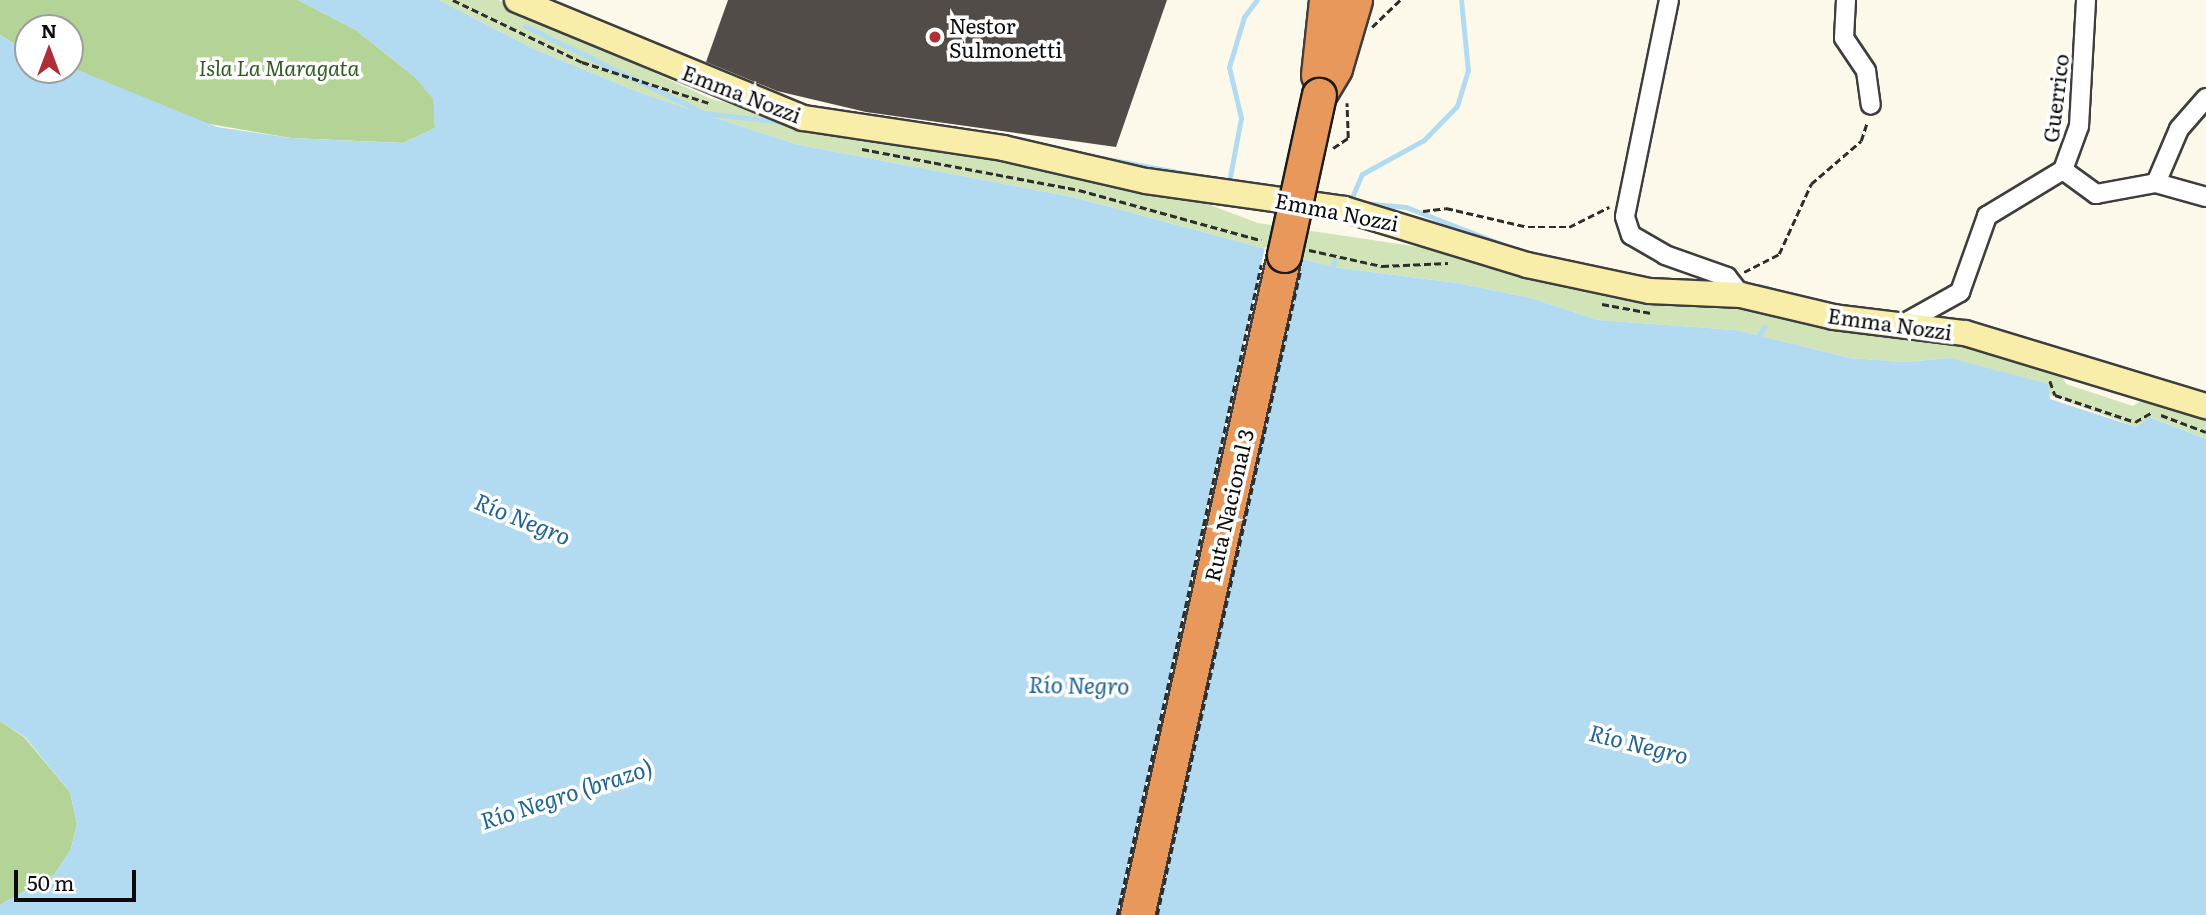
<!DOCTYPE html>
<html>
<head>
<meta charset="utf-8">
<style>
  body { margin:0 }
  #map { position:relative; width:2206px; height:915px; overflow:hidden; background:#fdf9ea; font-family:Literata,serif }
  div>[style] { position:absolute }
  [style*='--x'] { left:calc(var(--x)*1px); top:calc(var(--y)*1px); width:calc(var(--w)*1px); rotate:calc(var(--a)*1deg) }
  .green>* { inset:0; background:#d0e4b7 }
  .forest>* { inset:0; background:#b4d497 }
  .water>* { inset:0; background:#b2dbf1 }
  .pier>* { inset:0; background:#fdf9ea }
  .stream>* { height:5px; margin:-2.5px; padding:0 2.5px; transform-origin:2.5px; border-radius:2.5px; background:#b2dbf1 }
  .building>* { inset:0; background:#524c48 }
  .path>* { height:2.5px; margin-top:-1.25px; transform-origin:0; background:repeating-linear-gradient(90deg,#2d2d2d 0 7px,transparent 0 10.5px) }
  .roads { filter:drop-shadow(2px 0 #3e3e3e) drop-shadow(-2px 0 #3e3e3e) drop-shadow(0 2px #3e3e3e) drop-shadow(0 -2px #3e3e3e) }
  .street>* { height:18px; margin:-9px; padding:0 9px; transform-origin:9px; border-radius:9px; background:#fff }
  .secondary>* { height:24px; margin:-12px; padding:0 12px; transform-origin:12px; border-radius:12px; background:#f9eea9 }
  .highway>* { height:33px; margin:-16.5px; padding:0 16.5px; transform-origin:16.5px; border-radius:16.5px; background:#e9985c }
  .path-bridge>* { height:2.5px; margin-top:-1.25px; transform-origin:0; background:repeating-linear-gradient(90deg,#2d2d2d 0 7px,transparent 0 10.5px) }
  .bridges { filter:drop-shadow(2px 0 #1c1c1c) drop-shadow(-2px 0 #1c1c1c) drop-shadow(0 2px #1c1c1c) drop-shadow(0 -2px #1c1c1c) }
  .highway-bridge>* { height:33px; margin:-16.5px; padding:0 16.5px; transform-origin:16.5px; border-radius:16.5px; background:#e9985c }
  .dots>* { width:19px; height:19px; translate:-50% -50%; box-sizing:border-box; border:4px solid #fff; border-radius:50% }
  span { translate:-50% -50%; white-space:nowrap; text-align:center; line-height:1.15; -webkit-text-stroke:7px #fff; paint-order:stroke }
  .poi-label { font-size:21px; color:#0b0b0b }
  .left { translate:0 -50%; text-align:left }
  .park-label { font-size:21px; color:#2f5c21; font-style:italic }
  .street-label { font-size:21px; color:#0b0b0b }
  .water-label { font-size:23px; color:#1e6392; font-style:italic }
  .north { position:absolute; left:14px; top:14px; width:70px; height:70px; box-sizing:border-box; background:#fff; border:2px solid #9d9d9d; border-radius:50%; rotate:0deg; font-size:19px; font-weight:700; line-height:28px; text-align:center; color:#0b0b0b }
  .north::after { content:''; display:block; margin:auto; width:24px; height:32px; background:#af2e38; clip-path:polygon(50% 0,100% 100%,50% 72%,0 100%) }
  .scale { position:absolute; left:14px; top:870px; width:122px; height:32px; box-sizing:border-box; border:4px solid #0b0b0b; border-top:0; padding-left:9px; font-size:21px; line-height:24px; white-space:nowrap; color:#0b0b0b; -webkit-text-stroke:5px #fff; paint-order:stroke }
</style>
</head>
<body>
<div id="map">
  <div class="green">
    <i style="clip-path:polygon(439px 0,498px 0,711px 99px,901px 140px,1146px 181px,1258px 223px,1419px 247px,1438px 240px,1964px 341px,2057px 367px,2066px 384px,2133px 406px,2147px 397px,2206px 418px,2206px 439px,2151px 417px,2136px 427px,1950px 358px,1905px 362px,1850px 358px,1736px 330px,1598px 320px,1531px 298px,1458px 283px,1333px 267px,1073px 197px,795px 144px,641px 93px,534px 49px)"></i>
  </div>
  <div class="forest">
    <i style="clip-path:polygon(0 0,298px 0,356px 30px,415px 77px,434px 99px,435px 128px,403px 143px,291px 138px,198px 122px,70px 67px,70px 28px,28px 28px,28px 52px,0 35px)"></i>
    <i style="clip-path:polygon(0 721px,24px 737px,70px 792px,77px 824px,71px 849px,55px 874px,0 905px)"></i>
  </div>
  <div class="water">
    <i style="clip-path:polygon(298px 0,439px 0,534px 49px,641px 93px,795px 144px,1073px 197px,1333px 267px,1458px 283px,1531px 298px,1598px 320px,1736px 330px,1850px 358px,1905px 362px,1950px 358px,2048px 384px,2050px 399px,2136px 427px,2150px 417px,2206px 439px,2206px 915px,0 915px,0 905px,55px 874px,71px 849px,77px 824px,70px 792px,25px 737px,0 721px,0 35px,28px 52px,28px 70px,70px 67px,217px 127px,291px 138px,403px 143px,435px 128px,433px 99px,415px 77px,356px 30px)"></i>
  </div>
  <div class="pier">
    <i style="clip-path:polygon(1265px 247px,1303px 256px,1157px 915px,1117px 915px)"></i>
  </div>
  <div class="stream">
    <i style="--x:525;--y:26;--w:199;--a:25.9"></i>
    <i style="--x:704;--y:113;--w:85;--a:6.8"></i>
    <i style="--x:1069;--y:152;--w:147;--a:10.5"></i>
    <i style="--x:1229;--y:182;--w:65;--a:-79.4"></i>
    <i style="--x:1241;--y:118;--w:52;--a:-103.2"></i>
    <i style="--x:1229;--y:67;--w:52;--a:-73.3"></i>
    <i style="--x:1244;--y:17;--w:21;--a:-53"></i>
    <i style="--x:1350;--y:202;--w:30;--a:-67"></i>
    <i style="--x:1362;--y:174;--w:71;--a:-28.7"></i>
    <i style="--x:1424;--y:140;--w:47;--a:-45.9"></i>
    <i style="--x:1457;--y:106;--w:37;--a:-73"></i>
    <i style="--x:1468;--y:71;--w:71;--a:-95.6"></i>
    <i style="--x:1362;--y:203;--w:44;--a:5.2"></i>
    <i style="--x:1406;--y:207;--w:110;--a:21.2"></i>
    <i style="--x:1333;--y:267;--w:8;--a:-76"></i>
    <i style="--x:1759;--y:286;--w:26;--a:16"></i>
    <i style="--x:1759;--y:334;--w:9;--a:-54"></i>
  </div>
  <div class="building">
    <i style="clip-path:polygon(728px 0,1167px 0,1116px 147px,866px 112px,777px 91px,706px 62px)"></i>
  </div>
  <div class="path">
    <i style="--x:453;--y:0;--w:143;--a:25.7"></i>
    <i style="--x:582;--y:62;--w:133;--a:17.9"></i>
    <i style="--x:1372;--y:27;--w:39;--a:-44"></i>
    <i style="--x:1333;--y:148;--w:18;--a:-34"></i>
    <i style="--x:1348;--y:138;--w:35;--a:-92"></i>
    <i style="--x:862;--y:149;--w:221;--a:10.7"></i>
    <i style="--x:1079;--y:190;--w:189;--a:15.4"></i>
    <i style="--x:1423;--y:211;--w:23;--a:-7"></i>
    <i style="--x:1446;--y:208;--w:84;--a:13"></i>
    <i style="--x:1528;--y:227;--w:41;--a:0"></i>
    <i style="--x:1569;--y:227;--w:45;--a:-26.6"></i>
    <i style="--x:1309;--y:250;--w:75;--a:12.4"></i>
    <i style="--x:1382;--y:266;--w:66;--a:-2.6"></i>
    <i style="--x:1744;--y:272;--w:39;--a:-27"></i>
    <i style="--x:1779;--y:254;--w:77;--a:-65.4"></i>
    <i style="--x:1811;--y:184;--w:66;--a:-40.7"></i>
    <i style="--x:1861;--y:141;--w:20;--a:-72"></i>
    <i style="--x:1602;--y:304;--w:50;--a:10.4"></i>
    <i style="--x:2050;--y:381;--w:15;--a:70"></i>
    <i style="--x:2055;--y:395;--w:84;--a:18.6"></i>
    <i style="--x:2135;--y:422;--w:20;--a:-30"></i>
    <i style="--x:2161;--y:415;--w:48;--a:20.7"></i>
  </div>
  <div class="roads">
    <div class="street">
      <i style="--x:1669;--y:0;--w:221;--a:101.5"></i>
      <i style="--x:1625;--y:217;--w:19;--a:72"></i>
      <i style="--x:1631;--y:235;--w:39;--a:30"></i>
      <i style="--x:1665;--y:255;--w:66;--a:19.5"></i>
      <i style="--x:1727;--y:277;--w:23;--a:52"></i>
      <i style="--x:1846;--y:0;--w:38;--a:93"></i>
      <i style="--x:1844;--y:38;--w:40;--a:56"></i>
      <i style="--x:1866;--y:71;--w:34;--a:82"></i>
      <i style="--x:2063;--y:170;--w:41;--a:36"></i>
      <i style="--x:2096;--y:194;--w:61;--a:-10.4"></i>
      <i style="--x:2156;--y:183;--w:52;--a:15.6"></i>
      <i style="--x:2156;--y:183;--w:59;--a:-66.9"></i>
      <i style="--x:2179;--y:129;--w:41;--a:-48.9"></i>
      <i style="--x:1901;--y:325;--w:68;--a:-29.2"></i>
      <i style="--x:1960;--y:292;--w:81;--a:-70.4"></i>
      <i style="--x:1987;--y:216;--w:89;--a:-31.2"></i>
      <i style="--x:2063;--y:170;--w:47;--a:-70"></i>
      <i style="--x:2079;--y:126;--w:126;--a:-86.8"></i>
    </div>
    <div class="secondary">
      <i style="--x:517;--y:0;--w:309;--a:22.4"></i>
      <i style="--x:803;--y:118;--w:202;--a:8.5"></i>
      <i style="--x:1003;--y:148;--w:147;--a:13"></i>
      <i style="--x:1146;--y:181;--w:200;--a:8"></i>
      <i style="--x:1344;--y:209;--w:191;--a:17"></i>
      <i style="--x:1527;--y:265;--w:125;--a:12"></i>
      <i style="--x:1649;--y:291;--w:92;--a:2.5"></i>
      <i style="--x:1741;--y:295;--w:96;--a:13.3"></i>
      <i style="--x:1834;--y:317;--w:132;--a:7"></i>
      <i style="--x:1965;--y:333;--w:252;--a:16.9"></i>
    </div>
    <div class="highway">
      <i style="--x:1318;--y:75;--w:75;--a:-83.9"></i>
      <i style="--x:1319;--y:95;--w:31;--a:-59"></i>
      <i style="--x:1335;--y:68;--w:71;--a:-73.6"></i>
      <i style="--x:1137;--y:915;--w:676;--a:-77.44"></i>
    </div>
  </div>
  <div class="path-bridge">
    <i style="--x:1117;--y:915;--w:666;--a:-77.51"></i>
    <i style="--x:1157;--y:915;--w:659;--a:-77.46"></i>
  </div>
  <div class="bridges">
    <div class="highway-bridge">
      <i style="--x:1284;--y:255;--w:164;--a:-77.7"></i>
    </div>
  </div>
  <div class="dots">
    <i style="left:935px;top:37px;background:#af2e38"></i>
  </div>
  <div class="poi-label">
    <span class="left" style="left:949px;top:37px">Nestor<br>Sulmonetti</span>
  </div>
  <div class="park-label">
    <span style="left:279px;top:67px">Isla La Maragata</span>
  </div>
  <div class="street-label">
    <span style="left:742px;top:93px;rotate:21deg">Emma Nozzi</span>
    <span style="left:2055px;top:98px;rotate:-83deg">Guerrico</span>
    <span style="left:1337px;top:211px;rotate:11deg">Emma Nozzi</span>
    <span style="left:1890px;top:323px;rotate:8deg">Emma Nozzi</span>
    <span style="left:1228px;top:505px;rotate:-77deg">Ruta Nacional 3</span>
  </div>
  <div class="water-label">
    <span style="left:523px;top:518px;rotate:22deg">Río Negro</span>
    <span style="left:1079px;top:684px;rotate:1deg">Río Negro</span>
    <span style="left:1639px;top:743px;rotate:14deg">Río Negro</span>
    <span style="left:566px;top:793px;rotate:-18deg">Río Negro (brazo)</span>
  </div>
  <div class="north">N</div>
  <div class="scale">50 m</div>
</div>
</body>
</html>
